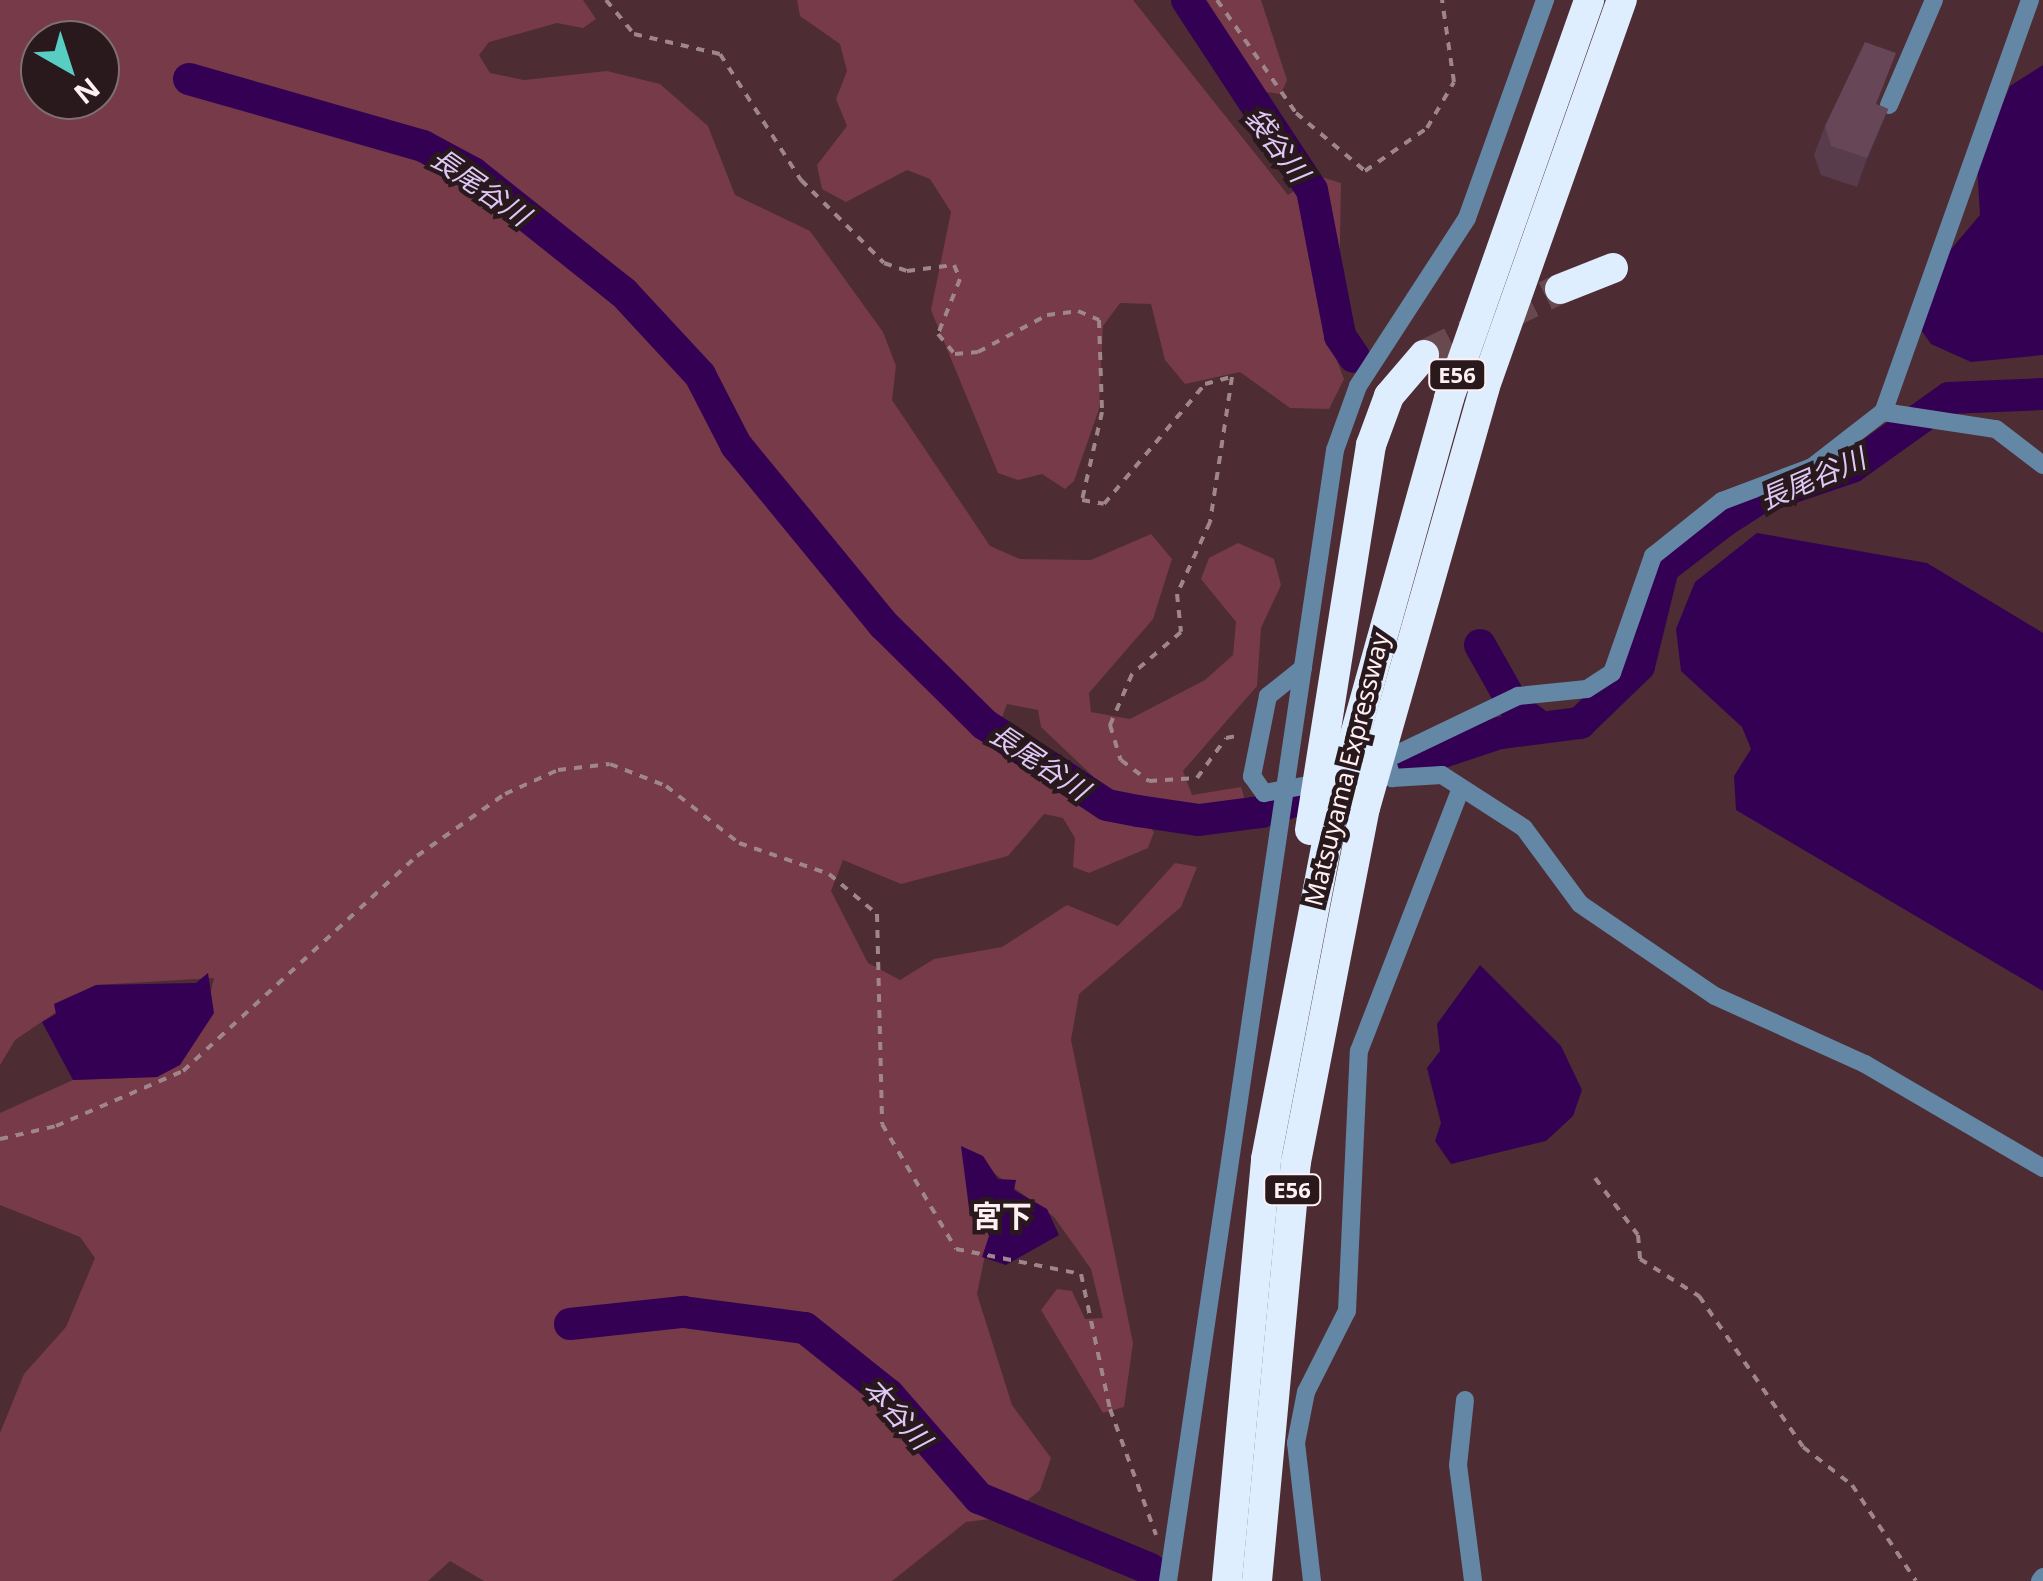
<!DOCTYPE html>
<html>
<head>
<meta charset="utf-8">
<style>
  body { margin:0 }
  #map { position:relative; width:2043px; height:1581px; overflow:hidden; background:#4d2c33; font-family:"Noto Sans","Noto Sans JP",sans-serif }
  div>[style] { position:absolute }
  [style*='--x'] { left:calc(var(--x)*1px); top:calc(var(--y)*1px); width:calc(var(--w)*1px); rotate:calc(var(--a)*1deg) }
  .green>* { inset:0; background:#773a49 }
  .water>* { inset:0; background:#330054 }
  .river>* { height:32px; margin:-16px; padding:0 16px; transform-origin:16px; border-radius:16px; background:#330054 }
  .motorway-tunnel>* { height:30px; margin-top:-15px; transform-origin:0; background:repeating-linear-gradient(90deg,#684950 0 30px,transparent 0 45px) }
  .path>* { height:4px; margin-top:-2px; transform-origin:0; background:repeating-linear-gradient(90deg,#9e868b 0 8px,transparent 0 16px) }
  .minor>* { height:18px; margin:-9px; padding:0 9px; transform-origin:9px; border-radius:9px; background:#6487a6 }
  .motorway>* { height:30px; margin:-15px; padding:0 15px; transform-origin:15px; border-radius:15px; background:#deeefe }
  .wall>* { inset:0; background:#583c4b }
  .shaded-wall>* { inset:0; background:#47313d }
  .building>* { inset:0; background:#664657 }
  span { translate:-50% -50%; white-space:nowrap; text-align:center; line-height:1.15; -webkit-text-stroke:9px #29191d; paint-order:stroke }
  .shield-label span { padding:2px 8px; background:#29191d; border:2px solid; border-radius:8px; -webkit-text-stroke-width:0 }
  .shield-label { font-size:22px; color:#fef0f2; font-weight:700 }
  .street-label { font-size:25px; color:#fef0f2 }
  .water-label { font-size:28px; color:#ddc8f6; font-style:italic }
  .quarter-label { font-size:30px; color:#fef0f2; font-weight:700 }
  .north { position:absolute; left:20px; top:20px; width:100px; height:100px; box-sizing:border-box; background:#29191d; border:2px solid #7e6f72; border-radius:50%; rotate:141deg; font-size:28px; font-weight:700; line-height:40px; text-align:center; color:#fef0f2 }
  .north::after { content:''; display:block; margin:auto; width:35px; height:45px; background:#57cec1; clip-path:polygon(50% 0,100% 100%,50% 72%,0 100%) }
</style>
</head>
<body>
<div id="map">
  <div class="green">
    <i style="clip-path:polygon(evenodd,0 0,583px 0,596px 19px,583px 28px,557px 23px,489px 42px,479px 55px,490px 73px,524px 80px,607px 71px,660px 84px,708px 126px,735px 195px,810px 231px,883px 332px,896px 366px,892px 400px,990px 546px,1020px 559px,1091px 560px,1151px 534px,1172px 559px,1153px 619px,1089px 693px,1091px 712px,1130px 719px,1205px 680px,1233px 655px,1236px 622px,1201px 579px,1209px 558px,1238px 543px,1274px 559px,1281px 585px,1261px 628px,1257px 686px,1183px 771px,1192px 795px,1241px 787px,1247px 807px,1174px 812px,1120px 802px,1041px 727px,1038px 710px,1007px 704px,1001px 720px,1028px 766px,1082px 807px,1141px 818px,1154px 832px,1148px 848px,1089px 873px,1073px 867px,1075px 838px,1063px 818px,1044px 814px,1008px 856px,901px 884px,843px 860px,831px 891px,868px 963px,900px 980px,934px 959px,1002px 947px,1067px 905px,1118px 926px,1175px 863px,1197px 867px,1181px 907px,1079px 994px,1071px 1040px,1133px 1343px,1124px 1407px,1103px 1413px,1041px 1310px,1057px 1289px,1072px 1291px,1085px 1319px,1103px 1318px,1091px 1269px,1054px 1217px,987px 1168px,968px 1180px,989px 1236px,977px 1294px,1012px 1405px,1051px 1458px,1040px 1490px,1007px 1517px,966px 1522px,892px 1581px,484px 1581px,450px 1561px,428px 1581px,0 1581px,0 1433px,24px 1374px,66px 1327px,95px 1258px,80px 1237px,0 1205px,0 1113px,73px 1080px,157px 1077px,203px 1025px,214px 978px,96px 985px,15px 1040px,0 1065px,0 0,40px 40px,100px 40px,100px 100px,40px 100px,40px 40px)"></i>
    <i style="clip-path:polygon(797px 0,1133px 0,1288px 195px,1318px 176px,1341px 183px,1339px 295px,1327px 335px,1344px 379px,1329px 409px,1290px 408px,1240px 372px,1185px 384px,1165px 360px,1151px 304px,1120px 303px,1103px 326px,1099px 409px,1074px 481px,1065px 489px,1042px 474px,1018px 480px,998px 473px,931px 310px,951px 212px,930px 179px,907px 170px,846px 202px,822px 189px,817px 165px,847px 126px,836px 99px,847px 71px,840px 44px,800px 16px)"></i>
    <i style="clip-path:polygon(1205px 0,1261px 0,1287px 80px,1281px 94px,1258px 91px)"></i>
  </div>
  <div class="water">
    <i style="clip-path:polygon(2043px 65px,2043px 355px,1971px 362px,1931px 344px,1919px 327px,1946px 255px,1980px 215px,1977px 164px,2010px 86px)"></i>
    <i style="clip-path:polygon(1757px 533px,1927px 563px,2043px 633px,2043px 991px,1736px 810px,1734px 776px,1751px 749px,1742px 727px,1681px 671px,1676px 629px,1695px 582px)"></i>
    <i style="clip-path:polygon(1480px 965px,1561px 1046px,1582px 1090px,1573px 1116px,1546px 1141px,1451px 1164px,1435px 1141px,1441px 1123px,1427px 1068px,1440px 1051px,1437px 1024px)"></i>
    <i style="clip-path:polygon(208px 973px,214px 1013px,180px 1065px,157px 1077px,73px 1080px,42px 1022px,56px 1014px,54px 1004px,96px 985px,196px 983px)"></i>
    <i style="clip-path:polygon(961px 1146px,983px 1156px,998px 1179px,1016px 1180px,1014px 1190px,1047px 1209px,1059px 1235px,1006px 1265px,982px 1257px,989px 1236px,984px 1220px,970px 1216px)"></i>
  </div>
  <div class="river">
    <i style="--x:1187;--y:0;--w:227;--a:56.7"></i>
    <i style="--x:1312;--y:190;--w:149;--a:79.1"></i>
    <i style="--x:1340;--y:336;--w:25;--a:56"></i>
    <i style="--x:189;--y:79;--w:243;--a:16"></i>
    <i style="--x:423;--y:146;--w:57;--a:28.4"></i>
    <i style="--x:473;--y:173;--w:193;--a:38.5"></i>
    <i style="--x:624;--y:293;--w:112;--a:47.2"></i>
    <i style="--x:700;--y:375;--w:79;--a:62.8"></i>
    <i style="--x:736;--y:445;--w:233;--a:50.6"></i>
    <i style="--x:884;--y:625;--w:141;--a:44.7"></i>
    <i style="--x:984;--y:724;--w:147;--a:33.4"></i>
    <i style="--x:1107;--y:805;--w:32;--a:11"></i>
    <i style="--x:1138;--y:811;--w:62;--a:8.4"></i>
    <i style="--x:1199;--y:820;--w:63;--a:-7.4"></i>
    <i style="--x:1261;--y:812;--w:252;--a:-18.3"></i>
    <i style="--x:1500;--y:733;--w:81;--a:-7.1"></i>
    <i style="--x:1580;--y:723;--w:82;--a:-44"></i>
    <i style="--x:1639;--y:666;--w:101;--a:-76.2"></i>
    <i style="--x:1663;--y:568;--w:77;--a:-37.6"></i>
    <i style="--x:1724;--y:521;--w:40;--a:-32.9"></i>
    <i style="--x:1758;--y:499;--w:99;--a:-18.8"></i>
    <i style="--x:1852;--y:467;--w:119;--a:-35.4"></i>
    <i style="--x:1949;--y:398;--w:94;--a:-2.4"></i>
    <i style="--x:1480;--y:645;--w:73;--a:60.6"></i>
    <i style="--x:1516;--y:709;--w:26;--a:36"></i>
    <i style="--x:570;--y:1324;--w:114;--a:-6.1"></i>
    <i style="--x:683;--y:1312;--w:123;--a:7.5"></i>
    <i style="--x:805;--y:1328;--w:107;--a:38.6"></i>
    <i style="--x:889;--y:1395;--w:137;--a:48.9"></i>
    <i style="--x:979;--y:1498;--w:185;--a:22.5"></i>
  </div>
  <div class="motorway-tunnel">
    <i style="--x:1424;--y:355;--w:151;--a:-25.9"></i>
  </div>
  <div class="path">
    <i style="--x:606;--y:0;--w:44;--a:50.5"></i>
    <i style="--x:634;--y:34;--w:88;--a:13.1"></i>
    <i style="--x:720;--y:54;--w:150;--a:57.3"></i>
    <i style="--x:801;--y:180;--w:117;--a:45"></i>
    <i style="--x:884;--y:263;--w:24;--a:19"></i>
    <i style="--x:907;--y:271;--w:47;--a:-7.3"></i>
    <i style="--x:954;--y:265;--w:15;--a:67"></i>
    <i style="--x:960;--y:279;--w:59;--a:111.8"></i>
    <i style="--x:938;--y:334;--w:26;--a:50"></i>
    <i style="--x:955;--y:354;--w:23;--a:-5"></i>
    <i style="--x:978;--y:352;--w:78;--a:-28.2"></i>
    <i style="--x:1047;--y:315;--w:31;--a:-7"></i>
    <i style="--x:1078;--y:311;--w:23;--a:23"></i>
    <i style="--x:1099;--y:320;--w:92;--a:88.1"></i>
    <i style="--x:1102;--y:412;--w:90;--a:102.8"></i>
    <i style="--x:1082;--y:500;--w:22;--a:10"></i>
    <i style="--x:1104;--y:504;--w:157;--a:-49.9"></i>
    <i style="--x:1205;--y:384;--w:28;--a:-15"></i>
    <i style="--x:1232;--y:377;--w:147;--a:98.6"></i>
    <i style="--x:1210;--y:522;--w:79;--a:114.6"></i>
    <i style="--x:1177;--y:594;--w:38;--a:84"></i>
    <i style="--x:1181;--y:632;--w:65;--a:139.4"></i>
    <i style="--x:1132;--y:674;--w:56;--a:113.3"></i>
    <i style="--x:1110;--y:725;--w:37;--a:73"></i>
    <i style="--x:1121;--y:760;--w:35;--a:37"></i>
    <i style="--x:1149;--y:781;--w:48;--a:-3.6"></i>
    <i style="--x:1197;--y:778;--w:49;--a:-54.1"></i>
    <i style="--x:1226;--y:738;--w:15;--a:-11"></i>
    <i style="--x:1217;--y:0;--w:138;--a:55"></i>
    <i style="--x:1296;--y:113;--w:90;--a:40"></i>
    <i style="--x:1365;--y:171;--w:75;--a:-34.7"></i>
    <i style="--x:1427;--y:128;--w:53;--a:-59.6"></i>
    <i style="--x:1454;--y:82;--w:83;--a:-98.3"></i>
    <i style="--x:0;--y:1139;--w:57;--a:-13.1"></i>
    <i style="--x:56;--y:1126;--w:138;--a:-23.4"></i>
    <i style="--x:183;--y:1071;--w:318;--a:-42.6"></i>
    <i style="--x:417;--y:856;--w:108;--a:-35.2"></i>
    <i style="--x:505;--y:794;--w:58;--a:-24.4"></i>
    <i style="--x:558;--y:770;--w:52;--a:-6.6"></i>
    <i style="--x:610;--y:764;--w:60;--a:21.4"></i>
    <i style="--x:666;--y:786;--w:93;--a:38"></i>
    <i style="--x:739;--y:843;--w:95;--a:19"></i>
    <i style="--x:829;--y:874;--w:62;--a:39.8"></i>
    <i style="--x:877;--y:914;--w:210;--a:88.6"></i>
    <i style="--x:882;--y:1124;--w:145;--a:59.4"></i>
    <i style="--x:956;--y:1249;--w:127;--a:11.3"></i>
    <i style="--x:1081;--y:1274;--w:138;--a:77.9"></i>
    <i style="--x:1110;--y:1409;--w:134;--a:69.9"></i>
    <i style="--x:1595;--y:1178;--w:71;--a:53"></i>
    <i style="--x:1638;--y:1235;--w:24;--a:85"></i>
    <i style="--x:1640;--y:1259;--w:70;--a:32.1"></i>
    <i style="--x:1699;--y:1296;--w:183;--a:55.4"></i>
    <i style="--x:1803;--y:1447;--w:62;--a:37.8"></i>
    <i style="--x:1852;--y:1485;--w:115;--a:56.3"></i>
  </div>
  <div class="minor">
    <i style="--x:2030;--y:0;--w:437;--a:109.6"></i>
    <i style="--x:1883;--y:412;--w:114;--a:8.6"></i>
    <i style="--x:1996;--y:429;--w:59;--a:37.5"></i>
    <i style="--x:1889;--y:105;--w:114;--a:-66.8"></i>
    <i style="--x:1303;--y:668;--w:45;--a:141.3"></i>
    <i style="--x:1268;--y:696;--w:82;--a:101.3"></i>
    <i style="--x:1252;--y:776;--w:21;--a:55"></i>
    <i style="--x:1264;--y:793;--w:58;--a:-10"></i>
    <i style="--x:1387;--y:761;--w:18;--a:74"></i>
    <i style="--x:1392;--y:778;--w:50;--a:-3.4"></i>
    <i style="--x:1442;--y:775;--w:98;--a:32.9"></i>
    <i style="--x:1524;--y:828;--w:94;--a:53.6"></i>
    <i style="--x:1580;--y:904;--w:163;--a:34.3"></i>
    <i style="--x:1715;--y:996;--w:165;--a:24.4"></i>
    <i style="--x:1865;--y:1064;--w:206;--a:30.3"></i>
    <i style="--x:1374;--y:765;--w:160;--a:-25.6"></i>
    <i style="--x:1518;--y:696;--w:69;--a:-5.8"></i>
    <i style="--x:1587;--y:689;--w:30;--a:-33"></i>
    <i style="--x:1612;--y:673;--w:124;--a:-70.7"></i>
    <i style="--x:1653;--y:556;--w:88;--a:-38.6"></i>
    <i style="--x:1722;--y:501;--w:96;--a:-20.7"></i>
    <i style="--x:1812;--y:467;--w:90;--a:-37.8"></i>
    <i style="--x:1465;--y:1400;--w:65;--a:96.1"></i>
    <i style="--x:1458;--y:1465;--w:117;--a:82.6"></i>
    <i style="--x:1168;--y:1581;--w:1143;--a:-81.6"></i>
    <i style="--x:1335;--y:450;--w:68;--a:-70.2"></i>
    <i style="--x:1358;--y:386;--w:200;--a:-57"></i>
    <i style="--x:1467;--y:218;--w:232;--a:-70.3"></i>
    <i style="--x:1312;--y:1581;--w:139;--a:-96.6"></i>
    <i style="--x:1296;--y:1443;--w:52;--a:-78.9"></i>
    <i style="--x:1306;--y:1392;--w:91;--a:-63.2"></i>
    <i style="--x:1347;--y:1311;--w:260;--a:-87.4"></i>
    <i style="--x:1359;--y:1051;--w:280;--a:-68.8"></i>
    <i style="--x:2040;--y:1581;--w:5;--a:-53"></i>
  </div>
  <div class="motorway">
    <i style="--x:1560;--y:289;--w:57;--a:-21.6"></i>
    <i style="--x:1310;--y:830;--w:390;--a:-81"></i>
    <i style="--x:1371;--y:445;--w:52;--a:-69.8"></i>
    <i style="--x:1389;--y:396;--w:54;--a:-49.5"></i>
    <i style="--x:1227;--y:1581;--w:424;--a:-84.7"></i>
    <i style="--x:1266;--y:1159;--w:344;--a:-79.1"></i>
    <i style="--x:1331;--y:821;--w:439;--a:-74.4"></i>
    <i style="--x:1449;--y:398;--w:422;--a:-70.6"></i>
    <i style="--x:1257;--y:1581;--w:421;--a:-84.7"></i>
    <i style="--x:1296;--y:1162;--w:361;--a:-79"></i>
    <i style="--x:1365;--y:808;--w:436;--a:-74.1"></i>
    <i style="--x:1484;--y:389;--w:413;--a:-70.5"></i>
  </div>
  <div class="wall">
    <i style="clip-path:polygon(1877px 104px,1888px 109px,1857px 187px,1821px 175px,1814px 155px,1825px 126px)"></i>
  </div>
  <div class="shaded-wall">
    <i style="clip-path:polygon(1888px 109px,1878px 138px,1857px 187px,1867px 158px)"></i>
  </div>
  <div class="building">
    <i style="clip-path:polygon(1865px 42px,1896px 53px,1876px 104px,1888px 109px,1867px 158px,1831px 146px,1825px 126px)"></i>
  </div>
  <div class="shield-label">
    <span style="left:1457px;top:375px">E56</span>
    <span style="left:1292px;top:1190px">E56</span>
  </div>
  <div class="street-label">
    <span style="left:1346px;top:769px;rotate:-76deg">Matsuyama Expressway</span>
  </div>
  <div class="water-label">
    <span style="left:1278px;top:144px;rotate:53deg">袋谷川</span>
    <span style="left:481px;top:186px;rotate:35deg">長尾谷川</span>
    <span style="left:1812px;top:478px;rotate:-23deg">長尾谷川</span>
    <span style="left:1040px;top:761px;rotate:34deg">長尾谷川</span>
    <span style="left:898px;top:1413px;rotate:48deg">本谷川</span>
  </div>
  <div class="quarter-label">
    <span style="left:1002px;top:1216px">宮下</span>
  </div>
  <div class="north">N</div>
</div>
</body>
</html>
